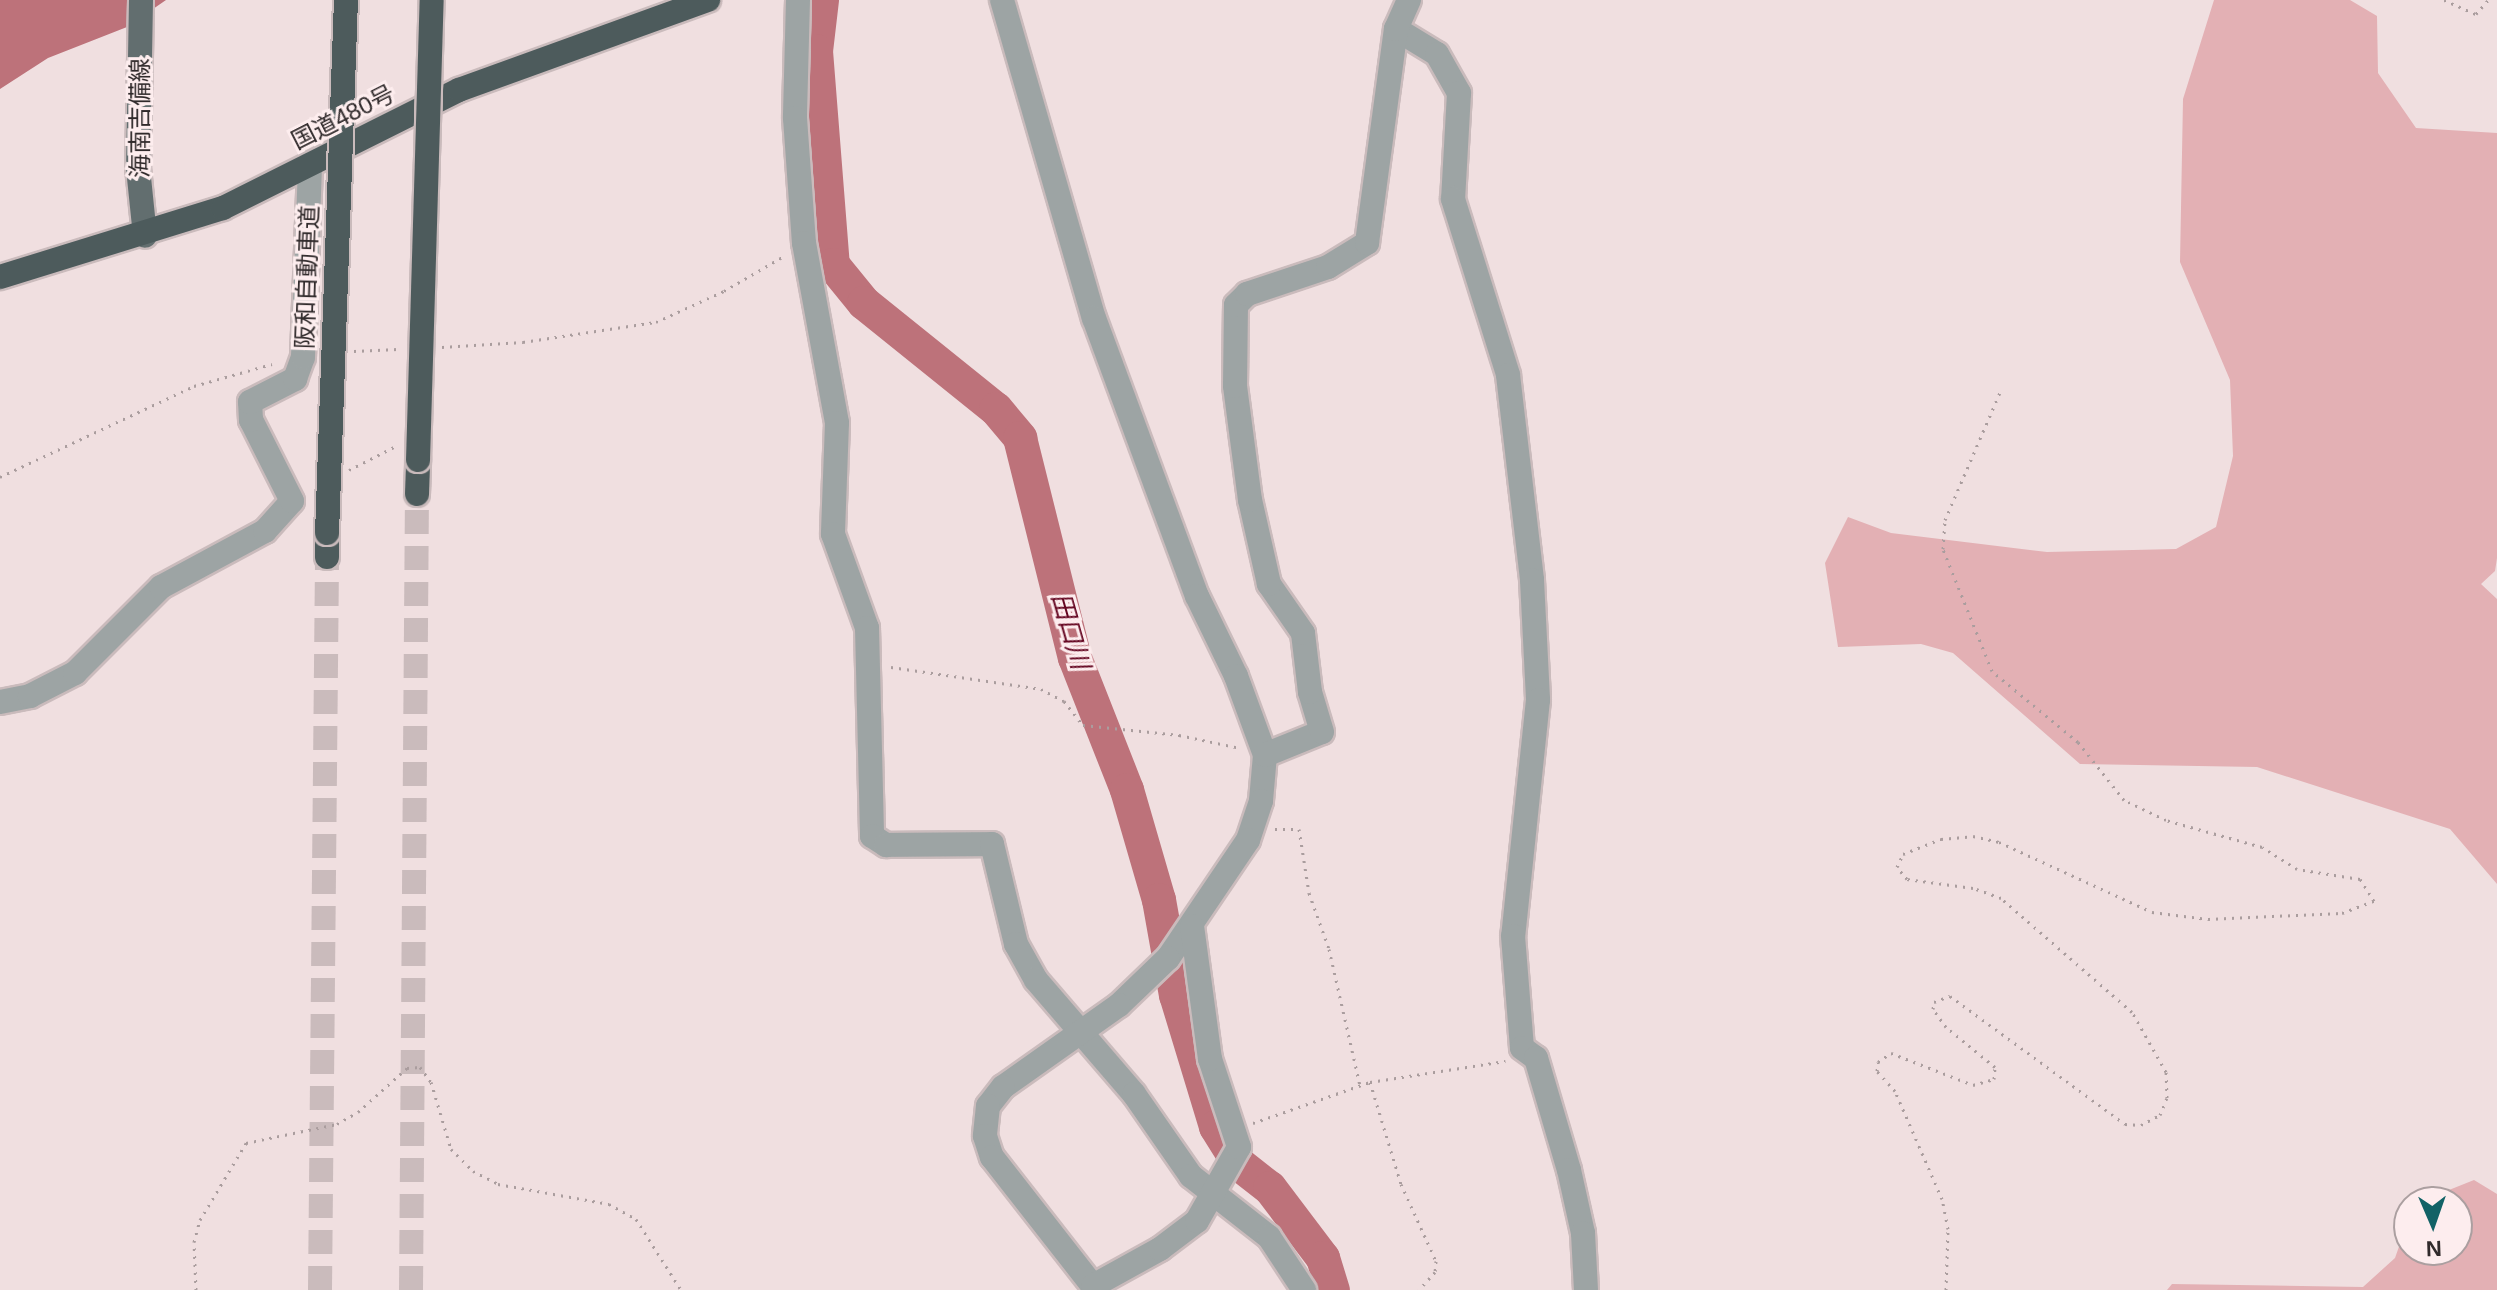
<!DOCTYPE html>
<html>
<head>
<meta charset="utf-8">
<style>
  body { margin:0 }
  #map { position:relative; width:2497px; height:1290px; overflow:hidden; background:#f0dfe0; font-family:Helvetica,"Noto Sans JP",sans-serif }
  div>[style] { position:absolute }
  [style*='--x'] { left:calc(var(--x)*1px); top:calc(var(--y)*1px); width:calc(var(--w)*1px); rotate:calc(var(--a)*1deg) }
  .green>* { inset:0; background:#e3b0b4 }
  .water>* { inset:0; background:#bd727a }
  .river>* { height:34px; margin:-17px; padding:0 17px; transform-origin:17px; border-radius:17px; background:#bd727a }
  .highway-tunnel>* { height:24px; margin-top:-12px; transform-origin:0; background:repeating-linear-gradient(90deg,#cabbbc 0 24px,transparent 0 36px) }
  .path>* { height:3px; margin-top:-1.5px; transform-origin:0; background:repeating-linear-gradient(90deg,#aa9d9e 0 2px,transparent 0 8px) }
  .roads { filter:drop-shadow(2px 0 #cabbbc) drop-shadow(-2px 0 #cabbbc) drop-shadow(0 2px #cabbbc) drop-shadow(0 -2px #cabbbc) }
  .minor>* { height:24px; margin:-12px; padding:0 12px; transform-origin:12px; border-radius:12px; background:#9da4a4 }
  .major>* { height:24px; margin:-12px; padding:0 12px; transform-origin:12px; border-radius:12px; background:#626e6f }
  .highway>* { height:24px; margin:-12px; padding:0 12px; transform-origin:12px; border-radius:12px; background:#4d5b5c }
  .bridges { filter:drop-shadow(2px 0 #cabbbc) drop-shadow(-2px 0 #cabbbc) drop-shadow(0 2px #cabbbc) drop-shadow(0 -2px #cabbbc) }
  .highway-bridge>* { height:24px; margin:-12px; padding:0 12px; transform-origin:12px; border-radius:12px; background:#4d5b5c }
  span { translate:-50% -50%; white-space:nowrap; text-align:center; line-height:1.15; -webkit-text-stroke:6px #fdedee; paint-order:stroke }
  .street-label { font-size:24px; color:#302a2b }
  .water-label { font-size:26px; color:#640520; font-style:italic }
  .north { position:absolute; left:2393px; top:1186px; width:80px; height:80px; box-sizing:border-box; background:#fdedee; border:2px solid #ab9fa0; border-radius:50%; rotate:178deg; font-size:22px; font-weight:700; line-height:32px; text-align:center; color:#302a2b }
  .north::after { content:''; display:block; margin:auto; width:28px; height:36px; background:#126266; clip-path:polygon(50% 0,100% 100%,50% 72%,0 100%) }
</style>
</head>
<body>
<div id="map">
  <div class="green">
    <i style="clip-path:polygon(2214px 0,2350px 0,2377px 16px,2378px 73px,2416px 128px,2497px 133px,2497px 558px,2495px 571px,2481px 584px,2497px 599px,2497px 884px,2450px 829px,2257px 767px,2080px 764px,1953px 653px,1921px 644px,1838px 647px,1825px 563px,1848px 517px,1891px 533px,2047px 552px,2176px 549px,2216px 527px,2233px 456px,2230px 380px,2180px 262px,2183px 99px)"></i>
    <i style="clip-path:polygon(2474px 1180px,2497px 1194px,2497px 1290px,2167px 1290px,2172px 1284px,2363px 1287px,2395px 1258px,2409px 1218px,2409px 1250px,2457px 1250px,2457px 1202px,2419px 1202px)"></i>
  </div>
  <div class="water">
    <i style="clip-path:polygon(0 0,166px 0,127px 27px,48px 58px,0 89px)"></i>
  </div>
  <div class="river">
    <i style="--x:822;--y:0;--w:51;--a:96.7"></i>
    <i style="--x:816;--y:51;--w:215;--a:85.5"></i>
    <i style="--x:833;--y:265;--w:49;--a:50.8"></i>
    <i style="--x:864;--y:303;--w:169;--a:38.8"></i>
    <i style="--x:996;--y:409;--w:38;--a:50"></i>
    <i style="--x:1020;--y:438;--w:227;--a:76"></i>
    <i style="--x:1075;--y:658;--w:142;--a:68.5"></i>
    <i style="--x:1127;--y:790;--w:115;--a:73.8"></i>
    <i style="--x:1159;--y:900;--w:97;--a:79.9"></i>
    <i style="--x:1176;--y:995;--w:138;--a:73.1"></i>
    <i style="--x:1216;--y:1127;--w:44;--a:58.1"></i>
    <i style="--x:1239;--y:1164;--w:39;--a:38"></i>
    <i style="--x:1270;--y:1188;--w:88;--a:52.9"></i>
    <i style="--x:1323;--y:1258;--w:34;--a:73"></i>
  </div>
  <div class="highway-tunnel">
    <i style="--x:320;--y:1290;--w:733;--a:-89.45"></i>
    <i style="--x:411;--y:1290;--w:796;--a:-89.57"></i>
  </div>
  <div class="path">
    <i style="--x:2444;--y:0;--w:35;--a:24"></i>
    <i style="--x:2476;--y:14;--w:18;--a:-49"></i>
    <i style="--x:442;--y:347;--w:81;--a:-3.5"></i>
    <i style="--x:523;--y:342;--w:134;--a:-8.6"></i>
    <i style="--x:656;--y:322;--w:75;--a:-24.5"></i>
    <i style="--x:724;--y:291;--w:69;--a:-30.3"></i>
    <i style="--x:354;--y:351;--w:44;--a:-2.6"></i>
    <i style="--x:349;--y:470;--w:53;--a:-27.1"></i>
    <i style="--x:0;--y:477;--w:214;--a:-25.1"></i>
    <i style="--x:194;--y:386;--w:81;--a:-15.8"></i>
    <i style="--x:891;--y:667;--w:152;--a:8.3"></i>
    <i style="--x:1041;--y:689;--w:26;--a:28"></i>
    <i style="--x:1064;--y:701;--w:31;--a:52"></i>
    <i style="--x:1083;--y:725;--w:97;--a:5.9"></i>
    <i style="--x:1179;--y:735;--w:62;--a:12"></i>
    <i style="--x:1275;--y:829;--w:24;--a:0"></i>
    <i style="--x:1299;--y:829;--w:65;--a:81.1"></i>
    <i style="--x:1309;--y:893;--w:59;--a:70.3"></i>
    <i style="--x:1329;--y:949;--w:139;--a:77.2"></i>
    <i style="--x:1370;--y:1082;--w:107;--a:73.1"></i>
    <i style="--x:1401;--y:1184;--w:85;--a:65.6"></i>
    <i style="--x:1436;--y:1261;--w:11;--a:95"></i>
    <i style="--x:1435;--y:1272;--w:24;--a:132"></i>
    <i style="--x:1253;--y:1123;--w:124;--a:-19.3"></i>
    <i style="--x:1370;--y:1082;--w:137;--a:-8.8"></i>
    <i style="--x:196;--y:1290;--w:48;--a:-92.4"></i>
    <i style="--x:194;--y:1242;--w:23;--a:-75"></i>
    <i style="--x:200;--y:1220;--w:90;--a:-59.1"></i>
    <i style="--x:246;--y:1143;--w:93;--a:-11.8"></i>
    <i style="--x:337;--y:1124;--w:24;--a:-30"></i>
    <i style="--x:358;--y:1112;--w:66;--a:-41.9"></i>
    <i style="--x:407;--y:1068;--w:13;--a:-4"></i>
    <i style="--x:420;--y:1067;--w:19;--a:54"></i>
    <i style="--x:431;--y:1082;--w:70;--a:73.4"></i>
    <i style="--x:451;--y:1149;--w:31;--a:45"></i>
    <i style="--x:473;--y:1171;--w:28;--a:27"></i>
    <i style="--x:498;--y:1184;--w:113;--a:10.2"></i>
    <i style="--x:609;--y:1204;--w:31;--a:29"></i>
    <i style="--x:636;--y:1219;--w:84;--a:57.6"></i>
    <i style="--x:1946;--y:1290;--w:61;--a:-88.1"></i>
    <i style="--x:1948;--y:1229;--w:31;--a:-101"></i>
    <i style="--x:1942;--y:1199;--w:118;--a:-113.5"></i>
    <i style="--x:1895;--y:1091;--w:27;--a:-132"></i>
    <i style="--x:1877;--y:1071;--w:9;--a:-84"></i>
    <i style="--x:1878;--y:1062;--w:16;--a:-35"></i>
    <i style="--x:1891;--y:1053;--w:88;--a:21.3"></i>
    <i style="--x:1973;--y:1085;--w:22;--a:-16"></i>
    <i style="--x:1994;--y:1079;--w:12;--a:-85"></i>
    <i style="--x:1995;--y:1067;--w:63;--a:-140.8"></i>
    <i style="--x:1946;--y:1027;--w:22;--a:-126"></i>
    <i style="--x:1933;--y:1009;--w:7;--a:-82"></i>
    <i style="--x:1934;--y:1002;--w:17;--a:-21"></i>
    <i style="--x:1950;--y:996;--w:217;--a:36.2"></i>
    <i style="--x:2125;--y:1124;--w:16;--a:4"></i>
    <i style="--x:2141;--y:1125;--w:21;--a:-28"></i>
    <i style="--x:2160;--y:1115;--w:18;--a:-68"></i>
    <i style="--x:2167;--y:1098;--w:26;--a:-92"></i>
    <i style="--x:2166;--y:1072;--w:69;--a:-119.5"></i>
    <i style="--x:2132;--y:1012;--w:174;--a:-139"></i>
    <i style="--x:2001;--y:898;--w:30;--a:-160"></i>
    <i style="--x:1973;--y:888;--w:67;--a:-172.2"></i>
    <i style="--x:1907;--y:879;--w:16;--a:-130"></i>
    <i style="--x:1897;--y:867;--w:14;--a:-65"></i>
    <i style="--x:1903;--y:854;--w:41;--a:-21.5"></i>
    <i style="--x:1941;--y:839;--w:32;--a:-5"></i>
    <i style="--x:1973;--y:836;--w:27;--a:13"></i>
    <i style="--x:1999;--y:842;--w:168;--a:24.6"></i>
    <i style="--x:2152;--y:912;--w:56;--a:7.1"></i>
    <i style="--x:2208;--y:919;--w:134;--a:-2.6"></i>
    <i style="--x:2342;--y:913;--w:34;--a:-21"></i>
    <i style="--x:2374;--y:901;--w:26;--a:-122"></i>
    <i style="--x:2360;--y:879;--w:64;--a:-171"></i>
    <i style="--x:2297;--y:869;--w:41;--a:-147.8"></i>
    <i style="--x:2262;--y:847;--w:100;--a:-164.3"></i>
    <i style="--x:2166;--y:820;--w:47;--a:-154.5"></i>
    <i style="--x:2124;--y:800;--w:74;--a:-128.4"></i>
    <i style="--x:2078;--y:742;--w:112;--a:-140.5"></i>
    <i style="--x:1992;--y:671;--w:131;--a:-111.9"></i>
    <i style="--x:1943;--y:549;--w:29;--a:-86"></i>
    <i style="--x:1945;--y:520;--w:142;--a:-66.7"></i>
  </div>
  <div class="roads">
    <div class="minor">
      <i style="--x:798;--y:0;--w:118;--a:91.5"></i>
      <i style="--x:795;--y:118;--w:125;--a:85.9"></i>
      <i style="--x:804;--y:243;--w:183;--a:79.6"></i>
      <i style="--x:837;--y:423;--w:111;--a:92.1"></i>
      <i style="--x:833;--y:534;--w:100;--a:70.1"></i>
      <i style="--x:867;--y:628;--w:208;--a:88.6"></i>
      <i style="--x:872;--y:836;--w:17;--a:33"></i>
      <i style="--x:886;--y:845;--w:106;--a:-0.5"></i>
      <i style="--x:992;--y:844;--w:103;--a:76.5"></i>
      <i style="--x:1016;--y:944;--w:41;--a:60.9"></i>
      <i style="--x:1036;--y:980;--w:150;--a:49.3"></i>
      <i style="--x:1134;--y:1094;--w:100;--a:55.2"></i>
      <i style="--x:1191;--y:1176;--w:99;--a:38"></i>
      <i style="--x:1269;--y:1237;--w:64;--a:56.6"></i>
      <i style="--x:1002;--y:0;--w:331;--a:73.9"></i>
      <i style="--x:1094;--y:318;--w:296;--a:69.7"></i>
      <i style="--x:1197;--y:596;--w:89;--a:64"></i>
      <i style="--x:1236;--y:676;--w:84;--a:69.8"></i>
      <i style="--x:1265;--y:755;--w:46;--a:95"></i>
      <i style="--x:1261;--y:801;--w:41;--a:108.4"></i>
      <i style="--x:1248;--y:840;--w:143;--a:124.1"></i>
      <i style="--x:1168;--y:958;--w:68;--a:136.2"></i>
      <i style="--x:1119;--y:1005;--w:142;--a:144.7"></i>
      <i style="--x:1003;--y:1087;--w:24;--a:128"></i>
      <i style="--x:988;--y:1106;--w:30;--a:96"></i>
      <i style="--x:985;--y:1136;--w:22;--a:72"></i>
      <i style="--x:992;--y:1157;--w:169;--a:52"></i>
      <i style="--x:1396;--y:29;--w:48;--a:31.4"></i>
      <i style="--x:1437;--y:54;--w:45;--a:60.6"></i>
      <i style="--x:1459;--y:93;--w:106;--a:93.2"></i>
      <i style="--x:1453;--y:199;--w:184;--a:72.6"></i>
      <i style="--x:1508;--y:375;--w:206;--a:83.3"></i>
      <i style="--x:1532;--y:580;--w:120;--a:87.1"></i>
      <i style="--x:1538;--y:700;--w:237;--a:96"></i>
      <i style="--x:1513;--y:936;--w:112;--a:85.4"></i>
      <i style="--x:1522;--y:1048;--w:17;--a:36"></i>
      <i style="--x:1536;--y:1058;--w:117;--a:73.6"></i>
      <i style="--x:1569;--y:1170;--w:65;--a:77.5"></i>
      <i style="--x:1583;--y:1233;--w:57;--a:87"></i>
      <i style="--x:0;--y:702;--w:31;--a:-11"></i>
      <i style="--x:30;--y:696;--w:51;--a:-27.1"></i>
      <i style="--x:75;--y:673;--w:122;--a:-45"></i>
      <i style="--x:161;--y:587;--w:118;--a:-28.3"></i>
      <i style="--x:265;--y:531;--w:40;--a:-48"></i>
      <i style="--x:292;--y:501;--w:91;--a:-116.8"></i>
      <i style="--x:251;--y:420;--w:18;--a:-93"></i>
      <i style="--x:250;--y:402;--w:51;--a:-27.1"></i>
      <i style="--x:295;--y:379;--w:23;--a:-70"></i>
      <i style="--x:303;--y:357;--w:192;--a:-87.9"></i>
      <i style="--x:1265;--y:755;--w:61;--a:-22"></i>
      <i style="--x:1322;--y:732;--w:42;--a:-106.7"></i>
      <i style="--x:1310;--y:692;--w:59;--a:-96.8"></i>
      <i style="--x:1303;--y:633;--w:60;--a:-124.8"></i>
      <i style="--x:1269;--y:584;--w:86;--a:-102.7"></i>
      <i style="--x:1250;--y:500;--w:115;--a:-97.5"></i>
      <i style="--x:1235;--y:386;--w:81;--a:-89.3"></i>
      <i style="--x:1236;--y:305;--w:16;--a:-45"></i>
      <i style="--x:1247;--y:294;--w:85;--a:-18.4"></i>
      <i style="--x:1328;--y:267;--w:46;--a:-31.6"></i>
      <i style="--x:1367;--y:243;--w:216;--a:-82.3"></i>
      <i style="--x:1396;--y:29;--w:32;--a:-66"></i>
      <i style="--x:1093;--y:1286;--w:77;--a:-28.9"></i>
      <i style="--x:1160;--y:1249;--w:46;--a:-37.1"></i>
      <i style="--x:1197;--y:1221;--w:85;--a:-60.4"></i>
      <i style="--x:1239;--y:1147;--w:93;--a:-108.2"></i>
      <i style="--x:1210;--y:1059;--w:134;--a:-97.7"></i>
    </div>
    <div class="major">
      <i style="--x:141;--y:0;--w:168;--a:91"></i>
      <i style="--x:138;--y:168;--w:68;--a:84.1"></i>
    </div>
    <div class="highway">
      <i style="--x:0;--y:277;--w:233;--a:-17.2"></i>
      <i style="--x:223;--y:208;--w:264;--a:-26.6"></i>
      <i style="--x:459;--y:90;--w:265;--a:-19.9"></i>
      <i style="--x:417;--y:494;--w:34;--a:-88"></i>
      <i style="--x:327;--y:557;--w:24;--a:-90"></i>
    </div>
  </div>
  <div class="bridges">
    <div class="highway-bridge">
      <i style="--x:418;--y:460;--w:460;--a:-88.3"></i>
      <i style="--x:327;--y:533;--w:533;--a:-87.96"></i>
    </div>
  </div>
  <div class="street-label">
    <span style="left:343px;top:117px;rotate:-27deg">国道480号</span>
    <span style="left:140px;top:118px;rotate:-90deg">海南吉備線</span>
    <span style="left:307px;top:277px;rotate:-88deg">阪和自動車道</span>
  </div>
  <div class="water-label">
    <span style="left:1070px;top:631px;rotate:74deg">田口川</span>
  </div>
  <div class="north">N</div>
</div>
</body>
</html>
